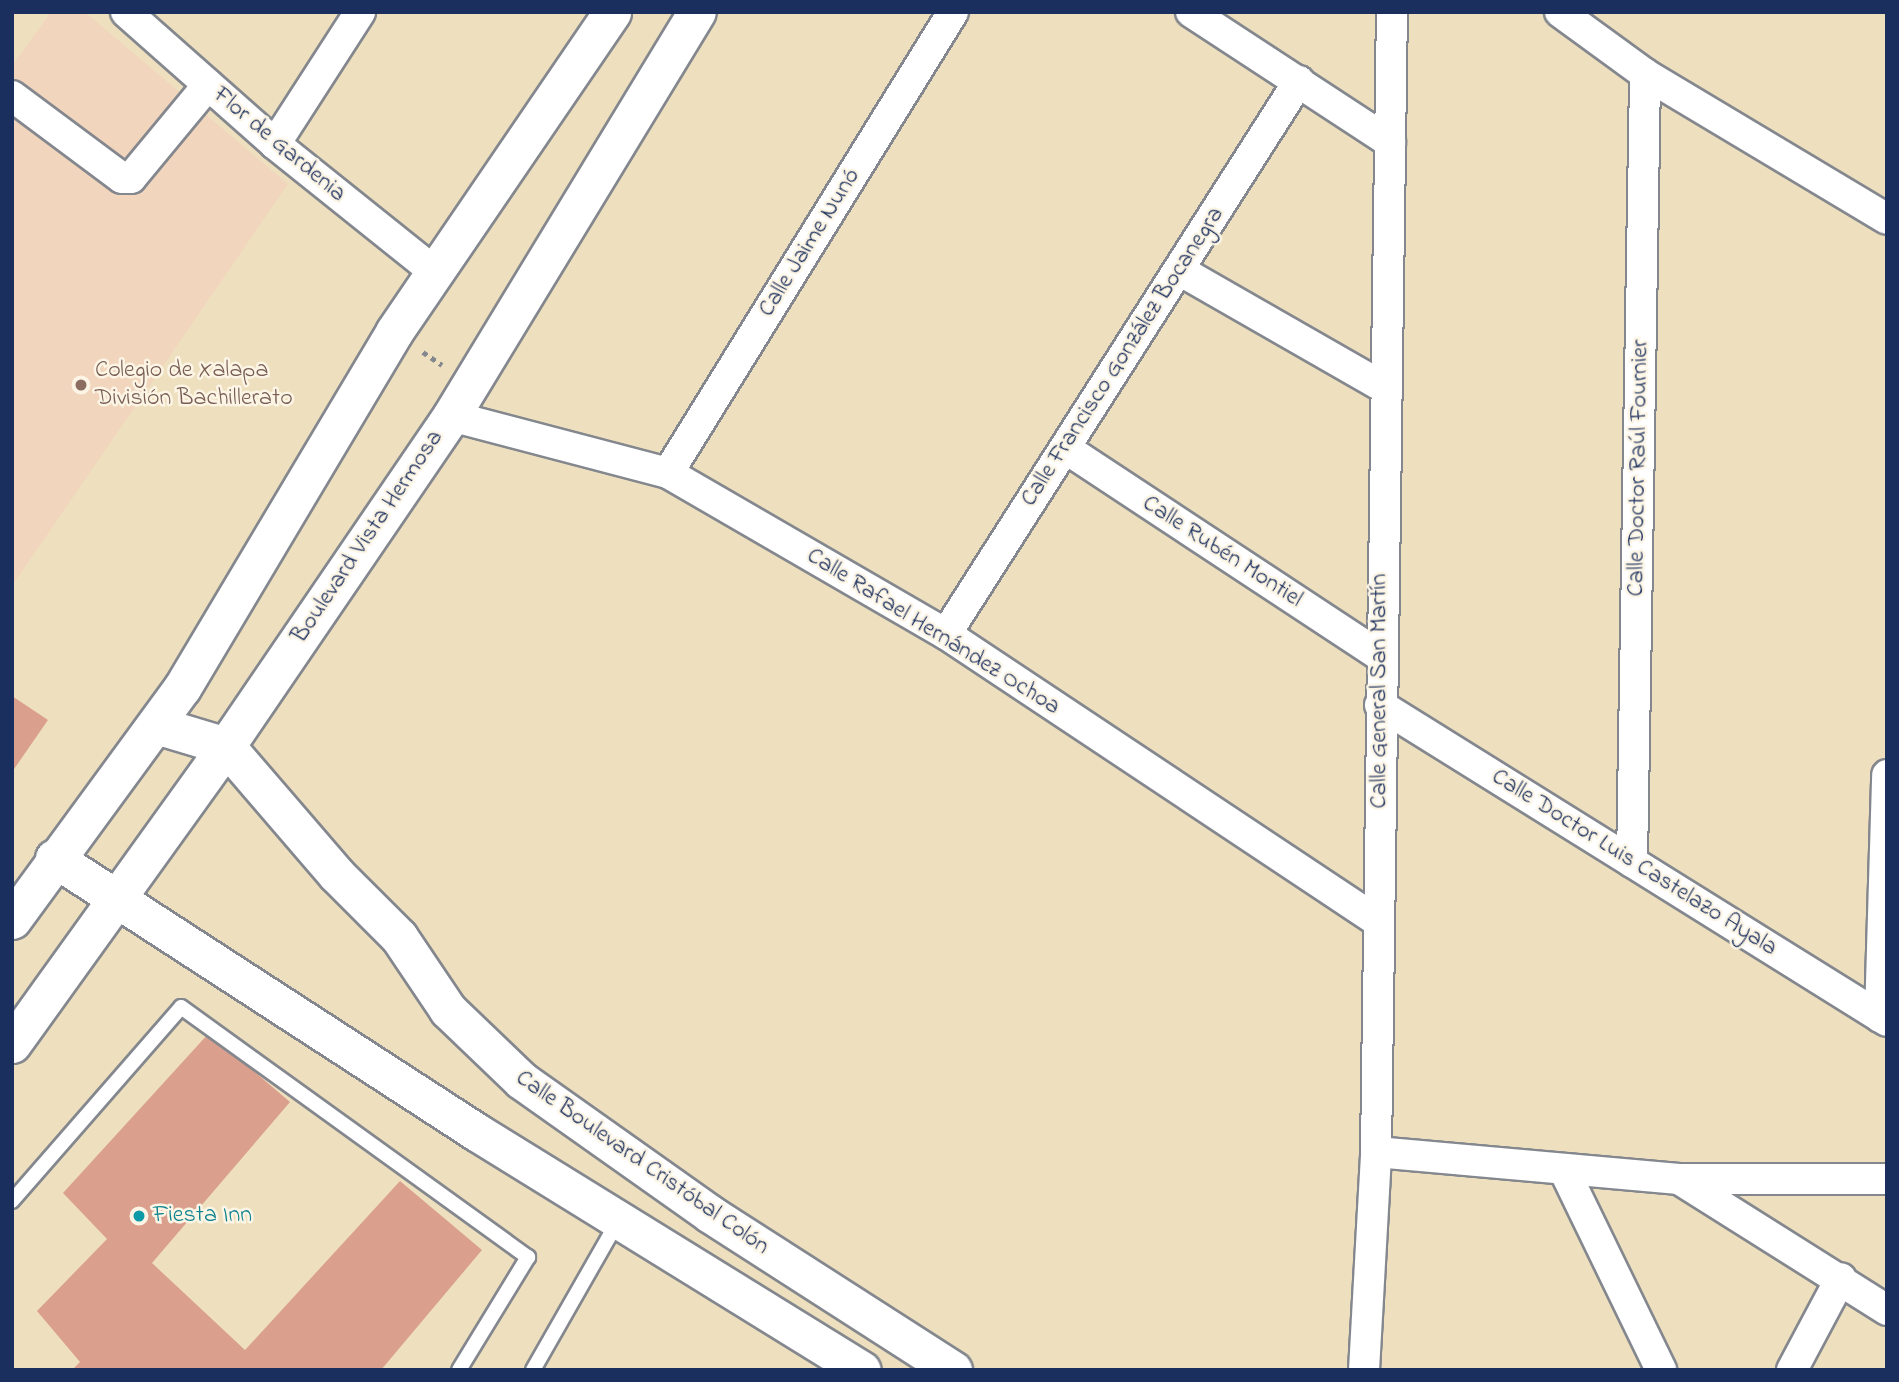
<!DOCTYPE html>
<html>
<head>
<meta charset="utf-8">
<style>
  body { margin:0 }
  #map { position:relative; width:1899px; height:1382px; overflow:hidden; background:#eee0be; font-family:"Indie Flower",sans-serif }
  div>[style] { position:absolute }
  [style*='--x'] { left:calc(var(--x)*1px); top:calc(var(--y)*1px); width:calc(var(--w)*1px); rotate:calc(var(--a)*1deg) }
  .built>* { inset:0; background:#f1d5bd }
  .building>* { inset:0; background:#daa08d }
  .path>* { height:4.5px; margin-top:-2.25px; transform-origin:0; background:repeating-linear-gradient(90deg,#84888e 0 5px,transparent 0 10px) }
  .roads { filter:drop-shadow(2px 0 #84888e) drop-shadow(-2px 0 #84888e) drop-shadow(0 2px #84888e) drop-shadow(0 -2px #84888e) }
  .service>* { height:14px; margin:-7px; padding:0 7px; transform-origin:7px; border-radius:7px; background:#fff }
  .minor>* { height:30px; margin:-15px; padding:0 15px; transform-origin:15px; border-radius:15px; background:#fff }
  .tertiary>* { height:37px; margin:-18.5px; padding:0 18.5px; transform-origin:18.5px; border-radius:18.5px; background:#fff }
  .dots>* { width:19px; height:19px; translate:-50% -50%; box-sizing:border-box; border:4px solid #fcf5e5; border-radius:50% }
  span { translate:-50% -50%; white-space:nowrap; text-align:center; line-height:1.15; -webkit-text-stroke:5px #fcf5e5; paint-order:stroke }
  .street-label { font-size:24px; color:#1b2f5e }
  .education-label { font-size:24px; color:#785e54 }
  .left { translate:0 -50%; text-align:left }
  .culture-label { font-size:24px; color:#0d838f }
  .frame { position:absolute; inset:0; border:14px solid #1b2f5e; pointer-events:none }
</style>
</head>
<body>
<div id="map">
  <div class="built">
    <i style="clip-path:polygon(51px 12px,85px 12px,288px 184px,12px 586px,12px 66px)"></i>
  </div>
  <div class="building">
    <i style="clip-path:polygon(12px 696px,48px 720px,12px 772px)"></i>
    <i style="clip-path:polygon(209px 1033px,290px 1102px,152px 1263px,245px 1350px,400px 1181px,482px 1250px,381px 1370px,72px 1370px,80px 1362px,37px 1311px,107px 1239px,63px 1193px)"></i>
  </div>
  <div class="path">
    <i style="--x:423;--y:352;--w:23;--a:34"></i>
  </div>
  <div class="roads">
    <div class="service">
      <i style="--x:12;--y:1201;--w:257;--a:-48.9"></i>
      <i style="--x:181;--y:1007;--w:428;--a:35.8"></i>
      <i style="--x:528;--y:1257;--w:132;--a:121.4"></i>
      <i style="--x:533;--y:1370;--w:174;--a:-60.3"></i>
    </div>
    <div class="minor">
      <i style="--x:126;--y:12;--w:199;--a:41.5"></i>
      <i style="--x:275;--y:144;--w:206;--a:38.7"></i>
      <i style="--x:1191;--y:12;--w:238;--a:33.2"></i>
      <i style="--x:1560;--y:12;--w:105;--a:36.1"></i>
      <i style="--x:1645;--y:74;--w:282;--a:30.9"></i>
      <i style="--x:12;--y:96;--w:137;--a:36.7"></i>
      <i style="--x:122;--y:178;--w:9;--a:0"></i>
      <i style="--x:131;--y:178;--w:121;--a:-50.4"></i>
      <i style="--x:275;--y:144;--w:157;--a:-57.2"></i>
      <i style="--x:1179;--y:270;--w:237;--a:29.8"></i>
      <i style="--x:451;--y:416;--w:224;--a:14.7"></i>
      <i style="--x:668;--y:473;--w:321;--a:30.1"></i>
      <i style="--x:946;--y:634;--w:520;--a:33.63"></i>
      <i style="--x:1065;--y:448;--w:377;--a:33.4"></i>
      <i style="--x:668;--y:473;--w:542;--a:-58.27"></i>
      <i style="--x:946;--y:634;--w:656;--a:-57.45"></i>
      <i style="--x:1380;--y:705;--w:597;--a:31.93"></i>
      <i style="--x:1632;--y:862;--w:788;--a:-89.05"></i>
      <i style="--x:1880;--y:1017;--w:242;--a:-88.3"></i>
      <i style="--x:1376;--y:1152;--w:304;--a:5.1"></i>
      <i style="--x:1679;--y:1179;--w:208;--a:0"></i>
      <i style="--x:1565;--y:1172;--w:220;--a:64.1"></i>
      <i style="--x:1679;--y:1179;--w:246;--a:32.2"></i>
      <i style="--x:1364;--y:1370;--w:218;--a:-86.8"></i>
      <i style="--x:1376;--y:1152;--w:1140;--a:-89.2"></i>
      <i style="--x:1792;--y:1370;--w:104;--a:-62"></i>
    </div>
    <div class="tertiary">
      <i style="--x:156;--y:725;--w:73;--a:16.7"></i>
      <i style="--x:226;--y:746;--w:169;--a:49.3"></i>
      <i style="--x:336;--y:874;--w:89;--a:45"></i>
      <i style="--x:399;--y:937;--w:88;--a:56.1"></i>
      <i style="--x:448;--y:1010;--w:101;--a:43.8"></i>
      <i style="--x:521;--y:1080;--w:232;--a:35.3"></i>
      <i style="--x:710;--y:1214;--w:289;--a:32.7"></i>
      <i style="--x:54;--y:858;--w:505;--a:32.97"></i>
      <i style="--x:478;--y:1133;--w:451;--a:31.7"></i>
      <i style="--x:12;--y:920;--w:288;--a:-53.8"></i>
      <i style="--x:182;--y:688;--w:414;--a:-59.2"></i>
      <i style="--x:394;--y:332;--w:387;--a:-55.7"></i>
      <i style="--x:12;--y:1044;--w:367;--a:-54.3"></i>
      <i style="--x:226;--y:746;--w:399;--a:-55.7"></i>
      <i style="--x:451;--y:416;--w:473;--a:-58.7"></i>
    </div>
  </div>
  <div class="dots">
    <i style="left:81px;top:385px;background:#8d6e63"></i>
    <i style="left:139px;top:1216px;background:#0f9aa8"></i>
  </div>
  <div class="street-label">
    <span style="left:279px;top:145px;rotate:40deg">Flor de Gardenia</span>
    <span style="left:810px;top:243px;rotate:-58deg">Calle Jaime Nunó</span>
    <span style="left:1123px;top:357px;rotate:-57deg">Calle Francisco González Bocanegra</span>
    <span style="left:1639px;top:468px;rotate:-89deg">Calle Doctor Raúl Fournier</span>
    <span style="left:368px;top:537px;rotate:-56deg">Boulevard Vista Hermosa</span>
    <span style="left:1222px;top:552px;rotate:33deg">Calle Rubén Montiel</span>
    <span style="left:933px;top:632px;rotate:32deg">Calle Rafael Hernández Ochoa</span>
    <span style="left:1380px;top:691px;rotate:-90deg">Calle General San Martín</span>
    <span style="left:1634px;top:863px;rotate:32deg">Calle Doctor Luis Castelazo Ayala</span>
    <span style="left:642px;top:1163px;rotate:35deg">Calle Boulevard Cristóbal Colón</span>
  </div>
  <div class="education-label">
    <span class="left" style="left:95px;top:385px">Colegio de Xalapa<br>División Bachillerato</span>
  </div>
  <div class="culture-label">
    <span class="left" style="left:153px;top:1216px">Fiesta Inn</span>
  </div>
  <div class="frame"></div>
</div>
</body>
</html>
